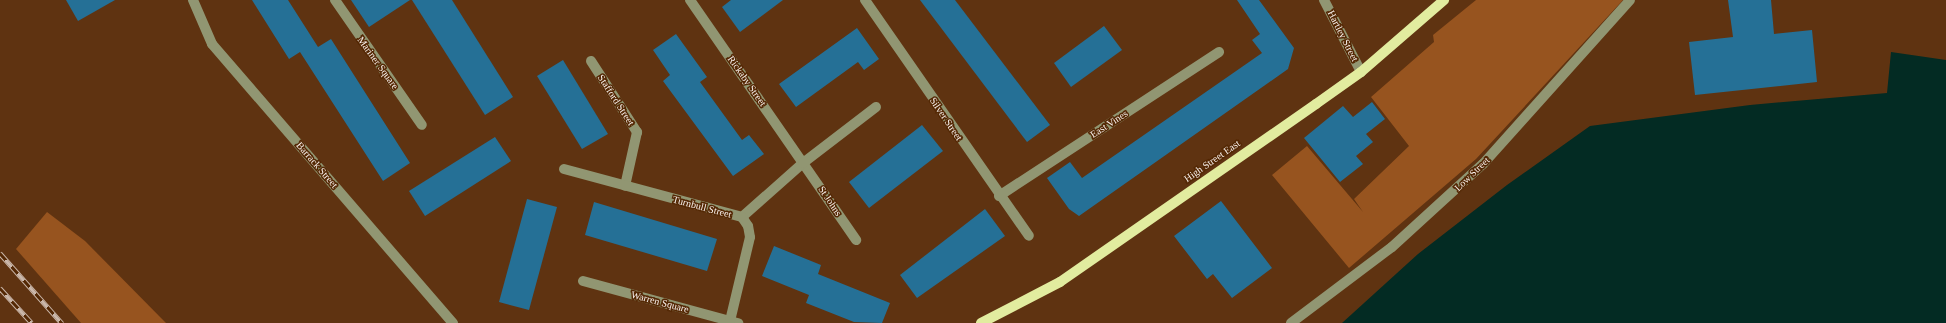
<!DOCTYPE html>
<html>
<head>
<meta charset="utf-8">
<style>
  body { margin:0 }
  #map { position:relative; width:1946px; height:323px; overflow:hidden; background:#5f3311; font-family:Georgia,serif }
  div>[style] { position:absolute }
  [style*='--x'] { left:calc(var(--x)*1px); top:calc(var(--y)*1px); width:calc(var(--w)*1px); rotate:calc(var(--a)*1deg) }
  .green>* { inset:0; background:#97541f }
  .water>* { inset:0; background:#032b23 }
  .building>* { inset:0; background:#257096 }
  .minor>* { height:10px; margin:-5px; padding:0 5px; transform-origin:5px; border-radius:5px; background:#919672 }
  .major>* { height:10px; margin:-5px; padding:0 5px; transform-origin:5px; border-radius:5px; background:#e2ec9f }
  .rail>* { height:4.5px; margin-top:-2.25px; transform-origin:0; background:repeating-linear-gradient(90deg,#542804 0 9px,#cbb8ab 0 18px); box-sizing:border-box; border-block:1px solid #cbb8ab }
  span { translate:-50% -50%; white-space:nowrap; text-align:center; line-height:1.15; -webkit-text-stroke:3px #542804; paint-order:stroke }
  .street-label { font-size:10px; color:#faf2ee }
</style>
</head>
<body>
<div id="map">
  <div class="green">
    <i style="clip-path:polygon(1476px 0,1623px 0,1476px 159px,1349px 268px,1272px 175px,1307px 146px,1363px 212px,1354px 199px,1409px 146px,1371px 97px,1434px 42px,1433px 35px)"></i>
    <i style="clip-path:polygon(47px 212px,85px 241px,166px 323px,81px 323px,16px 249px)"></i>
  </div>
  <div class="water">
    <i style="clip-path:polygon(1891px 52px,1946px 60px,1946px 323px,1342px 323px,1418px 254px,1507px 185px,1590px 126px,1750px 105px,1887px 93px)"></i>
  </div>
  <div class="building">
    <i style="clip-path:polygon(66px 0,115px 0,78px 21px)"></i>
    <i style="clip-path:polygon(252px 0,288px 0,318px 47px,331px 39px,410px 163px,383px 181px,300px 52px,289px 59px)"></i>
    <i style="clip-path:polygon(351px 0,410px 0,369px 27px)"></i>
    <i style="clip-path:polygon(412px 0,452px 0,513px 97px,485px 115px)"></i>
    <i style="clip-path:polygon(731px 0,783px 0,740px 32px,722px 7px)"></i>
    <i style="clip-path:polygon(920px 0,955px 0,1050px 125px,1027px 142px)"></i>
    <i style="clip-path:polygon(1237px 0,1259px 0,1294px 48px,1288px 69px,1079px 216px,1069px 209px,1047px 178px,1070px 162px,1082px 178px,1262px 53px,1252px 40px,1260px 34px)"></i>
    <i style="clip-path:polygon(1728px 0,1771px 0,1774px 34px,1812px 30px,1817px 82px,1695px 95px,1689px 42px,1733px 37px)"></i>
    <i style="clip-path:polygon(1104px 26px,1122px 50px,1071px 87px,1054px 63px)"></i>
    <i style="clip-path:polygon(857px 28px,879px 59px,864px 70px,858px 62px,796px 107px,779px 84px)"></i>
    <i style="clip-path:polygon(676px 34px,707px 77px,700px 82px,742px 140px,749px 135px,764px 154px,733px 176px,663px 81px,670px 75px,653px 50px)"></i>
    <i style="clip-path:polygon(563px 60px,608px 134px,582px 149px,537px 76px)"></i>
    <i style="clip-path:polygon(1372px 102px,1385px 119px,1366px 134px,1373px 142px,1356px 156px,1363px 164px,1340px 182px,1304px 138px,1343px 106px,1353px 117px)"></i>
    <i style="clip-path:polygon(922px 125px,943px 151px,869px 208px,849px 182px)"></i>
    <i style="clip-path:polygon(495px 137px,511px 161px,425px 216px,409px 191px)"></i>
    <i style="clip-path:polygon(527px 199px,557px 207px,529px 310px,499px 302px)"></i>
    <i style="clip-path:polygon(1221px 201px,1272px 268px,1232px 298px,1213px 274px,1207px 279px,1174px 236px)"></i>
    <i style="clip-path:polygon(594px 202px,717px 239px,707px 271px,585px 235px)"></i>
    <i style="clip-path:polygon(985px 209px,1005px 236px,917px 298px,900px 275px)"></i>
    <i style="clip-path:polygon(774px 246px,821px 265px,818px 274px,890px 303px,882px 323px,854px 322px,806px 303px,809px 295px,762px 276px)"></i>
  </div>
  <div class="minor">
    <i style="--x:193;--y:0;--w:48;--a:66.6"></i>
    <i style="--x:212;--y:44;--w:369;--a:49.2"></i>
    <i style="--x:335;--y:0;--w:152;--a:55.2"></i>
    <i style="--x:690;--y:0;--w:292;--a:55.3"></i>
    <i style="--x:865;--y:0;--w:287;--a:55.2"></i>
    <i style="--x:1324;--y:0;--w:81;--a:62.8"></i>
    <i style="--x:591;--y:61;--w:85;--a:57.1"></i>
    <i style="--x:637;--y:132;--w:55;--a:102.5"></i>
    <i style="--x:564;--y:169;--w:184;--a:15.1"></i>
    <i style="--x:742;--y:217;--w:81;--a:-41.5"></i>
    <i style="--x:803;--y:163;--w:92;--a:-37.5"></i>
    <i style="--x:999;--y:196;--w:263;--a:-33.2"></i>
    <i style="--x:583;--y:281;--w:161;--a:15.2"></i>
    <i style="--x:730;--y:321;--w:86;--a:-76.6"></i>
    <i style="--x:750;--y:237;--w:11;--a:-100"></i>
    <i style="--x:748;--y:226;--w:11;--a:-124"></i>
    <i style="--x:1291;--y:323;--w:126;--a:-37"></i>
    <i style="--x:1392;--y:247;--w:123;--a:-42.4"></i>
    <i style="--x:1483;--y:164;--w:220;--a:-48.1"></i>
  </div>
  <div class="major">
    <i style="--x:981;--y:323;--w:89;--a:-27.4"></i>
    <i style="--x:1060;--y:282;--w:312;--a:-34.8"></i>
    <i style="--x:1316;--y:104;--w:55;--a:-35.4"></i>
    <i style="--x:1361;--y:72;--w:110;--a:-40.9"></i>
  </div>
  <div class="rail">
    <i style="--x:0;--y:253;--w:94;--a:48.5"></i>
    <i style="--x:0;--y:288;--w:47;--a:47.6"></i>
  </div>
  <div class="street-label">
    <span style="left:1343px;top:36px;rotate:63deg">Hartley Street</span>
    <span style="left:378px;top:63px;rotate:54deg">Mariner Square</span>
    <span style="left:747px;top:81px;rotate:55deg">Rickaby Street</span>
    <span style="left:616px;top:100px;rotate:57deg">Stafford Street</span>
    <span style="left:946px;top:119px;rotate:56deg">Silver Street</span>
    <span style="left:1109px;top:124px;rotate:-33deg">East Vines</span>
    <span style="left:1212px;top:161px;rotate:-35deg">High Street East</span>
    <span style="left:317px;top:165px;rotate:49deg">Barrack Street</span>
    <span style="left:1472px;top:174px;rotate:-44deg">Low Street</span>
    <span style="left:830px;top:201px;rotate:56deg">St Johns</span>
    <span style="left:702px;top:207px;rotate:15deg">Turnbull Street</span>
    <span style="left:660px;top:302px;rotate:15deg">Warren Square</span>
  </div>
</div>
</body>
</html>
